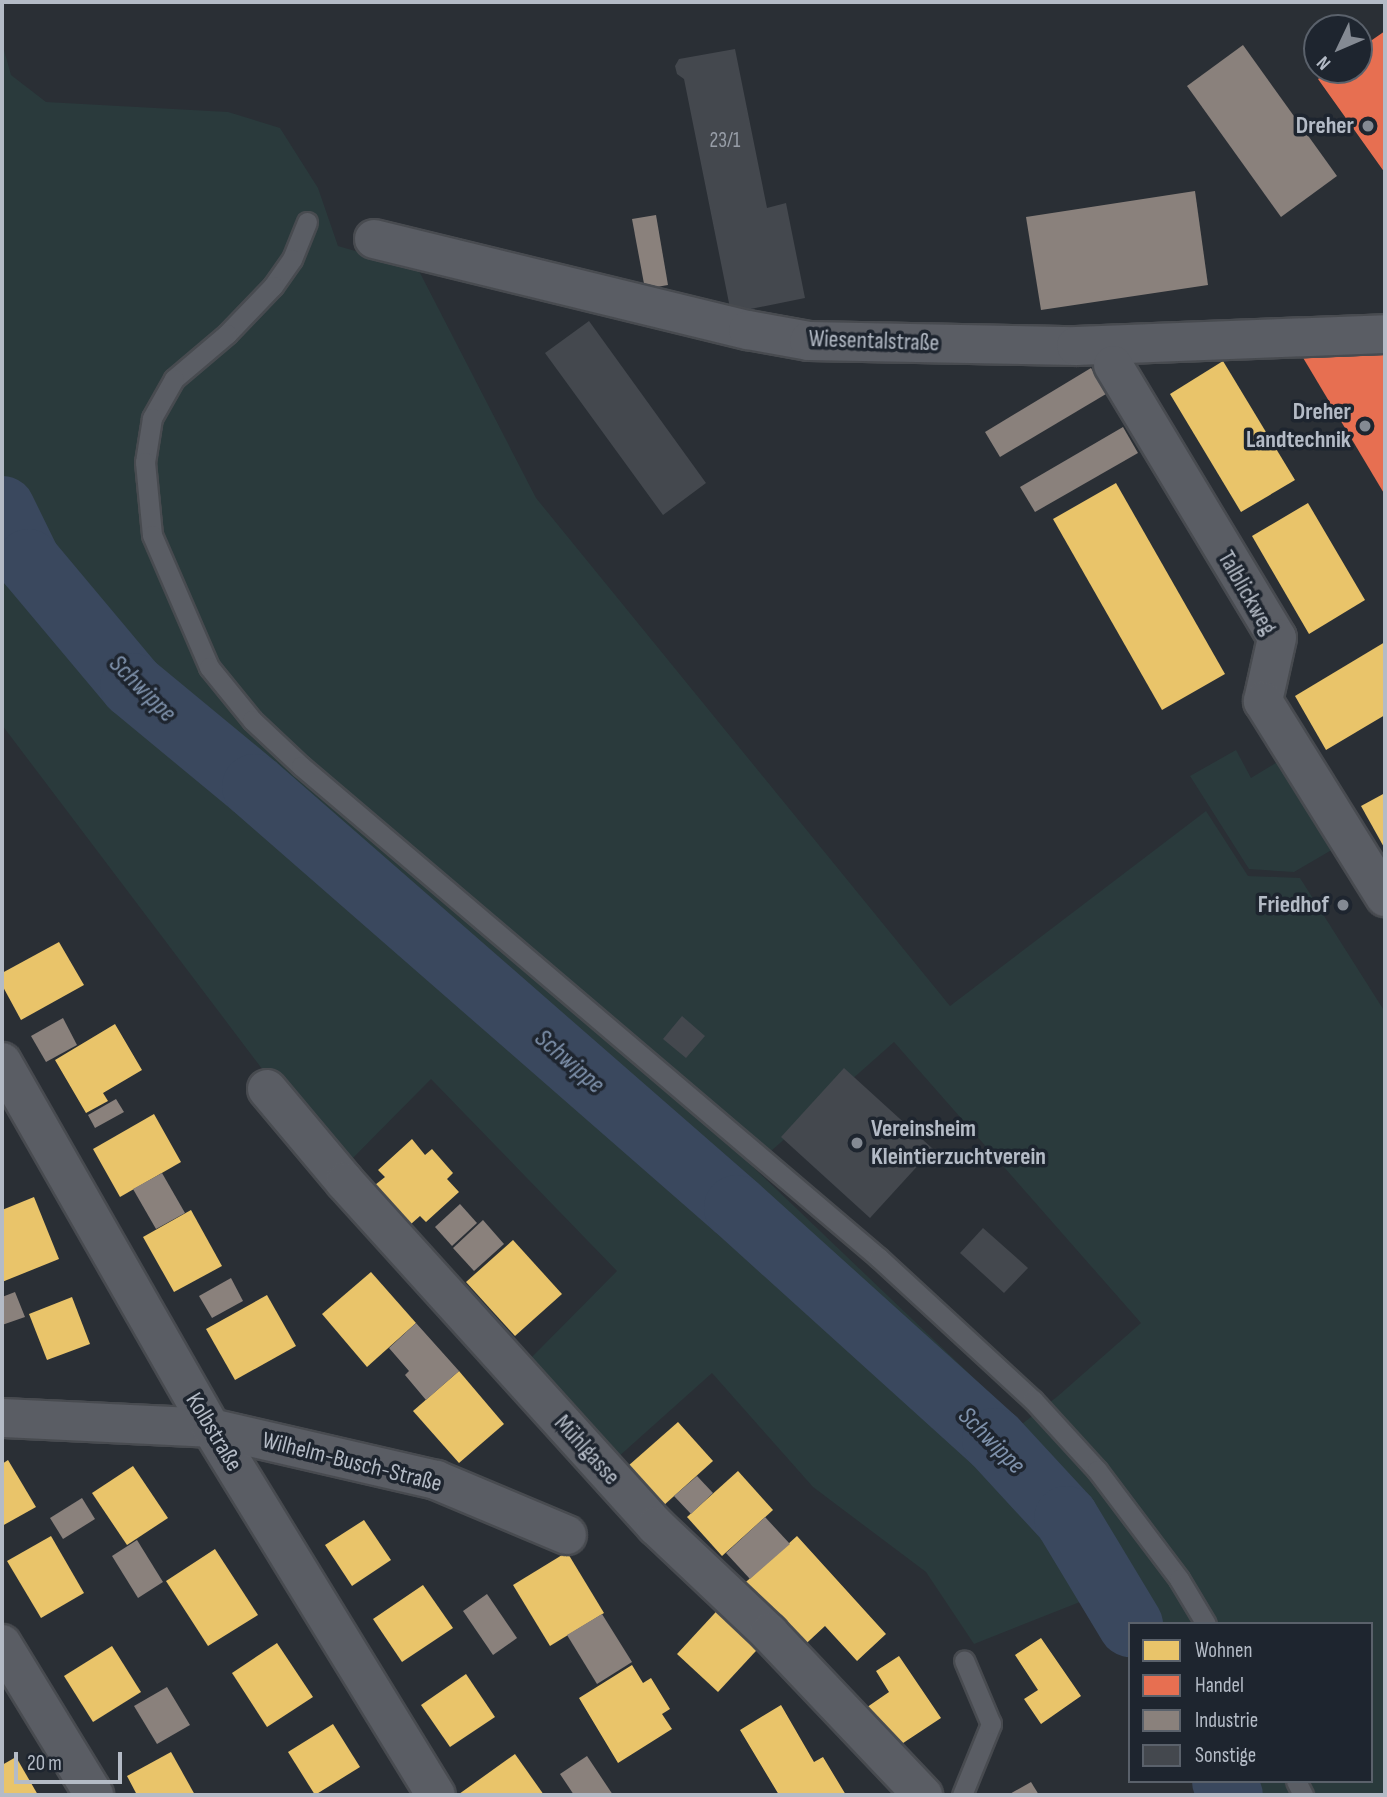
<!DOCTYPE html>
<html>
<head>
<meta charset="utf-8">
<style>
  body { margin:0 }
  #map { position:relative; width:1387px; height:1797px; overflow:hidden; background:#2a2f35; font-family:"Sofia Sans Condensed",sans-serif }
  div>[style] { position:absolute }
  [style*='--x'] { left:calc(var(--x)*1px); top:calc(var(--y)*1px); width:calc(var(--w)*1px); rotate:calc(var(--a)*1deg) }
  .green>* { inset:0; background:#2a3a3c }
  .homes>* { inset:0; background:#e9c46a }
  .shops>* { inset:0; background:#e76f51 }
  .industry>* { inset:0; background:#8a817c }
  .river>* { height:65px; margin:-32.5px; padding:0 32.5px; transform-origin:32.5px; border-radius:32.5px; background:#3a485e }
  .building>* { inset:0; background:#44484e }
  .roads { filter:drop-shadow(2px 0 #484b50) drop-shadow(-2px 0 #484b50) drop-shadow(0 2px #484b50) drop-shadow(0 -2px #484b50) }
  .service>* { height:19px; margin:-9.5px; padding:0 9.5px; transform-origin:9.5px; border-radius:9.5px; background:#5a5d64 }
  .minor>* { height:38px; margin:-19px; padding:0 19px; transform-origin:19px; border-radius:19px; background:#5a5d64 }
  .dots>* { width:19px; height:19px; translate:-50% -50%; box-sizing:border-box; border:4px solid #1e252f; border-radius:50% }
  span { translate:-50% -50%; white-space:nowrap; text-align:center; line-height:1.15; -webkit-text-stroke:7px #1e252f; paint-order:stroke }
  .number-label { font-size:21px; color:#989ea8 }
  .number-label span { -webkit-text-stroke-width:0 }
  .poi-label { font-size:24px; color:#b4bbc6; font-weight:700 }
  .right { translate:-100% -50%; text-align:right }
  .left { translate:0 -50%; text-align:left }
  .street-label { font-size:24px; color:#b4bbc6 }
  .water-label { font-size:26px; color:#7e91ab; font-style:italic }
  .frame { position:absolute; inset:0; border:4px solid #b4bbc6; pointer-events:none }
  .legend { position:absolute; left:1128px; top:1622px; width:245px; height:161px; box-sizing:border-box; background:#1e252f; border:2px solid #5a616b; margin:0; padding:9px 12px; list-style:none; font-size:21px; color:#b4bbc6 }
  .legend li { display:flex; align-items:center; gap:14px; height:35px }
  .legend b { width:35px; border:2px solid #5a616b }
  .north { position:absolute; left:1303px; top:14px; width:70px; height:70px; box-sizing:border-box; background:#1e252f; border:2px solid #5a616b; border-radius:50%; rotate:226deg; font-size:19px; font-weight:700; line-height:28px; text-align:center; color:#b4bbc6 }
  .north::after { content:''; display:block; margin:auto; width:24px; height:32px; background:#848a93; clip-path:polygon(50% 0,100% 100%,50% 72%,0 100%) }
  .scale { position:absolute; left:14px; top:1752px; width:108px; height:32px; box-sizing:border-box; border:4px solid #b4bbc6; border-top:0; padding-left:9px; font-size:21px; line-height:24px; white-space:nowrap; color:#b4bbc6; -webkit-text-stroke:5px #1e252f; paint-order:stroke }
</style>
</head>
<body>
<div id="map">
  <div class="green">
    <i style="clip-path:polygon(evenodd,2px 43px,11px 75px,46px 102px,228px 112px,280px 128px,318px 188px,338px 246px,418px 269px,536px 498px,950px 1006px,1206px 811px,1248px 876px,1300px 878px,1385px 1012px,1385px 1795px,1216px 1795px,1207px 1781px,1371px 1781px,1371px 1624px,1130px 1624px,1130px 1659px,1090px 1598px,974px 1644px,926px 1572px,813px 1487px,712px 1373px,617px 1458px,525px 1364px,617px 1271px,431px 1079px,347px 1164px,275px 1086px,2px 725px,2px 43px,894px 1042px,1141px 1323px,1058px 1396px,1022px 1424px,753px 1167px,894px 1042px)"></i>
    <i style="clip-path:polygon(1236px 750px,1251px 778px,1279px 761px,1335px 848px,1294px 872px,1249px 869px,1190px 776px)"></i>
  </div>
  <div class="homes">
    <i style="clip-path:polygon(1223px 361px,1295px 480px,1241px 512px,1170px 394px)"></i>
    <i style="clip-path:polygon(1116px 483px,1225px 674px,1162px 710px,1053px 519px)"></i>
    <i style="clip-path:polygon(1308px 503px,1365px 600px,1309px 634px,1252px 536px)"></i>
    <i style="clip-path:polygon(1385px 642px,1385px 715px,1326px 750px,1295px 696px)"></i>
    <i style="clip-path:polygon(1385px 793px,1385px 849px,1361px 806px)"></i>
    <i style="clip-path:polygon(59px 942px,84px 985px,21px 1020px,2px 985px,2px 973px)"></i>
    <i style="clip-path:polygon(115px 1024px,142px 1070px,103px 1093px,108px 1101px,86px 1113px,55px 1060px)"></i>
    <i style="clip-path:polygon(154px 1114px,181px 1162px,120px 1197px,93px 1149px)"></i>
    <i style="clip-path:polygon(412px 1139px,425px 1155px,432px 1149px,453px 1173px,447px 1179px,459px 1192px,426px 1222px,420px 1216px,411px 1224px,375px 1185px,385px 1177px,378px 1170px)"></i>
    <i style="clip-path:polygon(34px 1197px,59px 1259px,2px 1282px,2px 1210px)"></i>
    <i style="clip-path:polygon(191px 1210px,222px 1266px,174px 1292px,143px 1237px)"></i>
    <i style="clip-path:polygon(513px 1240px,562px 1294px,515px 1336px,466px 1282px)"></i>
    <i style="clip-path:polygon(371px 1272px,416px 1323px,367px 1367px,322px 1314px)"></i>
    <i style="clip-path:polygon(267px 1295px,296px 1346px,235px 1380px,206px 1329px)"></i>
    <i style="clip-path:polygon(72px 1297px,90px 1344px,47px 1360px,29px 1314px)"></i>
    <i style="clip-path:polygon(459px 1371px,504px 1424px,459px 1463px,413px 1411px)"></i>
    <i style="clip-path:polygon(678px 1422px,713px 1461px,663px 1506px,628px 1466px)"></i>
    <i style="clip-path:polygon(8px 1460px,36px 1507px,2px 1526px,2px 1464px)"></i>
    <i style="clip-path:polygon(133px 1466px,168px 1518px,127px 1545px,92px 1493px)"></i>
    <i style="clip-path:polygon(738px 1471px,773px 1510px,722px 1556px,687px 1517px)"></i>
    <i style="clip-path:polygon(364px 1520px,391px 1560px,352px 1586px,325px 1545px)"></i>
    <i style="clip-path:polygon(51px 1536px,84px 1593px,41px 1618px,7px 1561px)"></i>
    <i style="clip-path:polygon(797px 1536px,886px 1634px,857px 1661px,825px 1626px,796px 1653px,738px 1589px)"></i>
    <i style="clip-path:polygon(215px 1549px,258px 1615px,208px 1646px,166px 1581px)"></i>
    <i style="clip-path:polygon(567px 1552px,604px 1613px,550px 1646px,513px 1585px)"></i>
    <i style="clip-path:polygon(423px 1585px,453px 1628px,402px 1662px,373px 1619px)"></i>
    <i style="clip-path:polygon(726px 1601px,767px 1639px,718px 1692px,677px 1654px)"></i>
    <i style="clip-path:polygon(1041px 1638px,1081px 1696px,1041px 1724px,1024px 1699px,1038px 1690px,1015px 1655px)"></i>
    <i style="clip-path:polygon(277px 1643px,313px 1697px,267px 1727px,232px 1673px)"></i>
    <i style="clip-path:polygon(112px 1646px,141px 1692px,93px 1722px,64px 1676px)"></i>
    <i style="clip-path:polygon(899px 1656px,941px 1718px,888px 1753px,860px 1712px,889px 1692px,876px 1671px)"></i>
    <i style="clip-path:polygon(632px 1665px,643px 1683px,651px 1678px,670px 1709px,662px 1714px,672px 1729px,618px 1763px,579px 1698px)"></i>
    <i style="clip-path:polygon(466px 1674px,495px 1717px,450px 1747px,421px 1705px)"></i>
    <i style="clip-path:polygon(781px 1705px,814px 1762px,823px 1757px,846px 1795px,779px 1795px,740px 1730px)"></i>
    <i style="clip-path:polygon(333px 1724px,360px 1767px,315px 1795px,288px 1752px)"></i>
    <i style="clip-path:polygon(171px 1752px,195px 1795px,137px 1795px,127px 1776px)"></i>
    <i style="clip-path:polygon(515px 1754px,544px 1795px,460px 1795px,459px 1794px)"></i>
    <i style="clip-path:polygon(16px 1757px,38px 1795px,2px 1795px,2px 1765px)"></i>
  </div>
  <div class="shops">
    <i style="clip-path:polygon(1385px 31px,1385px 173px,1318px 79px,1330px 70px,1359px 70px,1359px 49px)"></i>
    <i style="clip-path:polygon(1385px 354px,1385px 495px,1302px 356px)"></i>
  </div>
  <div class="industry">
    <i style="clip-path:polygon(1243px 45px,1337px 176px,1281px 217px,1187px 86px)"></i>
    <i style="clip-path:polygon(1195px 191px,1208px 285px,1041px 310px,1026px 217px)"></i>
    <i style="clip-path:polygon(656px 215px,668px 285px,645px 289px,632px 219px)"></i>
    <i style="clip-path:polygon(1091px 368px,1106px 394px,1000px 457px,985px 432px)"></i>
    <i style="clip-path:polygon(1123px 427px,1138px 453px,1035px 512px,1020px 487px)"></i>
    <i style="clip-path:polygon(63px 1018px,77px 1045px,46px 1062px,31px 1036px)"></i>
    <i style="clip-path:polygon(116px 1099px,124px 1112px,95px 1128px,88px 1115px)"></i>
    <i style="clip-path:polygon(162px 1173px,185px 1213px,156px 1229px,133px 1189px)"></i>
    <i style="clip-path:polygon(460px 1204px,477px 1223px,452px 1246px,435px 1227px)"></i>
    <i style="clip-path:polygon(483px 1220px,504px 1244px,474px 1271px,453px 1248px)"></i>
    <i style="clip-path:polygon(231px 1278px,243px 1301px,212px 1318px,199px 1296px)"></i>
    <i style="clip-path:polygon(15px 1292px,25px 1317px,2px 1325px,2px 1297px)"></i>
    <i style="clip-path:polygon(416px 1323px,459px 1371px,426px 1400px,405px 1375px,409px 1371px,389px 1348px)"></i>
    <i style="clip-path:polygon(697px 1476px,713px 1493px,691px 1514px,674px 1496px)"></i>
    <i style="clip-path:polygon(82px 1498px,95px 1519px,63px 1539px,50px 1518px)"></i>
    <i style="clip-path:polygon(765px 1517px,790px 1544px,750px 1579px,726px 1553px)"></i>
    <i style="clip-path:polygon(137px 1540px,163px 1582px,138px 1598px,112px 1556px)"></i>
    <i style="clip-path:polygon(487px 1594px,517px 1638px,493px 1655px,463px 1611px)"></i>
    <i style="clip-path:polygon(602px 1614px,632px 1662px,597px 1684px,567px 1635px)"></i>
    <i style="clip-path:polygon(167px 1687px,190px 1725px,157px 1744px,134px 1706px)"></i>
    <i style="clip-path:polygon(587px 1756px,613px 1795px,574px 1795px,560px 1774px)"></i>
    <i style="clip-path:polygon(1031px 1782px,1039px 1795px,1008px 1795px)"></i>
  </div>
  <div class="river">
    <i style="--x:2;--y:508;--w:59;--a:63.9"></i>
    <i style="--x:28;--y:561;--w:162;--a:50"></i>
    <i style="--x:132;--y:685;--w:158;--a:39.6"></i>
    <i style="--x:254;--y:786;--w:640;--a:41.14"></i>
    <i style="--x:736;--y:1207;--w:348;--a:42.1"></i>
    <i style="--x:994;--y:1440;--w:106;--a:47.3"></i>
    <i style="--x:1066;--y:1518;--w:124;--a:58.9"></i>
    <i style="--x:1224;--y:1781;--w:15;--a:67"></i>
  </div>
  <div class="building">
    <i style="clip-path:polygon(735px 49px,767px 208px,786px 203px,805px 298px,731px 313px,684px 79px,677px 74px,675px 66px,679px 59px)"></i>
    <i style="clip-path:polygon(589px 321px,706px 483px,663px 515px,545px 353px)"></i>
    <i style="clip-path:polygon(682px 1016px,705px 1036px,686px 1058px,663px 1039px)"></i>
    <i style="clip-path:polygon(844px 1068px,933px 1149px,870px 1218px,781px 1137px)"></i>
    <i style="clip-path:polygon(983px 1228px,1028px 1268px,1004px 1293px,960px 1253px)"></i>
  </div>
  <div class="roads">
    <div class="service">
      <i style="--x:307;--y:222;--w:40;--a:112"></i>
      <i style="--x:292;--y:259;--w:33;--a:125"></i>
      <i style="--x:273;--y:286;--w:66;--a:133.8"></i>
      <i style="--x:227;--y:334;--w:70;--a:139.7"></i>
      <i style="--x:174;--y:379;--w:45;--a:119.4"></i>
      <i style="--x:152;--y:418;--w:45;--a:99"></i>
      <i style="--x:145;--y:462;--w:73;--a:84.5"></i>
      <i style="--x:152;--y:535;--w:144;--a:66.6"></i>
      <i style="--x:209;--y:667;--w:68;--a:50.9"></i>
      <i style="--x:252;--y:720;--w:67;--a:43.2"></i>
      <i style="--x:301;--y:766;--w:759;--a:40.4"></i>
      <i style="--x:879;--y:1258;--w:209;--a:42.7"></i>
      <i style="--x:1033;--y:1400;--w:95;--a:47.6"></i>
      <i style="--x:1097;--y:1470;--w:136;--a:53"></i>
      <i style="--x:1179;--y:1579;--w:52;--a:59"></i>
      <i style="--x:1296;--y:1781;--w:16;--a:63"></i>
      <i style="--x:962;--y:1795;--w:77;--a:-67.8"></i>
      <i style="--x:991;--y:1724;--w:69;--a:-112.9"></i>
    </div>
    <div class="minor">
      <i style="--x:374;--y:239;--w:385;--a:13.7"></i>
      <i style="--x:748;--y:330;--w:62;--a:10.2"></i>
      <i style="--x:809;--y:341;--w:267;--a:1.1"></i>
      <i style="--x:1076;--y:346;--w:309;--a:-2.2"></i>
      <i style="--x:1113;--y:365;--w:318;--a:59"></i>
      <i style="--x:1277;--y:638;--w:65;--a:102.5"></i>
      <i style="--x:1263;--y:701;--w:231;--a:58.1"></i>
      <i style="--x:2;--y:1062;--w:421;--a:60.3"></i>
      <i style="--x:211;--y:1428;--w:430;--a:58.5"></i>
      <i style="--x:267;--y:1089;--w:121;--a:50"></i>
      <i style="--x:345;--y:1182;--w:464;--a:47.9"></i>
      <i style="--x:656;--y:1526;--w:156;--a:43.4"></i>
      <i style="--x:769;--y:1633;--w:224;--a:46.5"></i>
      <i style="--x:2;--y:1418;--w:209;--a:2.7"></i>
      <i style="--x:211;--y:1428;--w:231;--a:13"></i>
      <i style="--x:436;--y:1480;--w:142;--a:22.8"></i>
      <i style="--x:2;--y:1644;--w:177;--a:58.6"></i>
    </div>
  </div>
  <div class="dots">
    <i style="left:1368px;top:126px;background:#848a93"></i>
    <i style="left:1365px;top:426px;background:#848a93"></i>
    <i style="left:1343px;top:905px;background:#848a93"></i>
    <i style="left:857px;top:1143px;background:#848a93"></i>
  </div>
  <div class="number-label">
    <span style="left:725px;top:141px">23/1</span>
  </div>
  <div class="poi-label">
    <span class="right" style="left:1354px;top:126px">Dreher</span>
    <span class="right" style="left:1351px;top:426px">Dreher<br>Landtechnik</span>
    <span class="right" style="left:1329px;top:905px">Friedhof</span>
    <span class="left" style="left:871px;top:1143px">Vereinsheim<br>Kleintierzuchtverein</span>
  </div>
  <div class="street-label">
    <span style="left:874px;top:341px;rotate:2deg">Wiesentalstraße</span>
    <span style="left:1247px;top:593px;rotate:60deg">Talblickweg</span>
    <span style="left:214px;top:1432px;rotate:59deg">Kolbstraße</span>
    <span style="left:587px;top:1450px;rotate:48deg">Mühlgasse</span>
    <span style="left:352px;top:1462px;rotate:14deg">Wilhelm-Busch-Straße</span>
  </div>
  <div class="water-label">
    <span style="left:142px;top:689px;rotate:45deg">Schwippe</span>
    <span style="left:569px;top:1062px;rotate:41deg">Schwippe</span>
    <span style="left:991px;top:1441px;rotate:45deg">Schwippe</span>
  </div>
  <div class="frame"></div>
  <ul class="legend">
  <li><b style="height:19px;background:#e9c46a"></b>Wohnen</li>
  <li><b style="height:19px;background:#e76f51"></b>Handel</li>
  <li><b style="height:19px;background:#8a817c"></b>Industrie</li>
  <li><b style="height:19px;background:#44484e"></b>Sonstige</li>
  </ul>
  <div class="north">N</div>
  <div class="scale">20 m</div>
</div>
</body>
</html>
